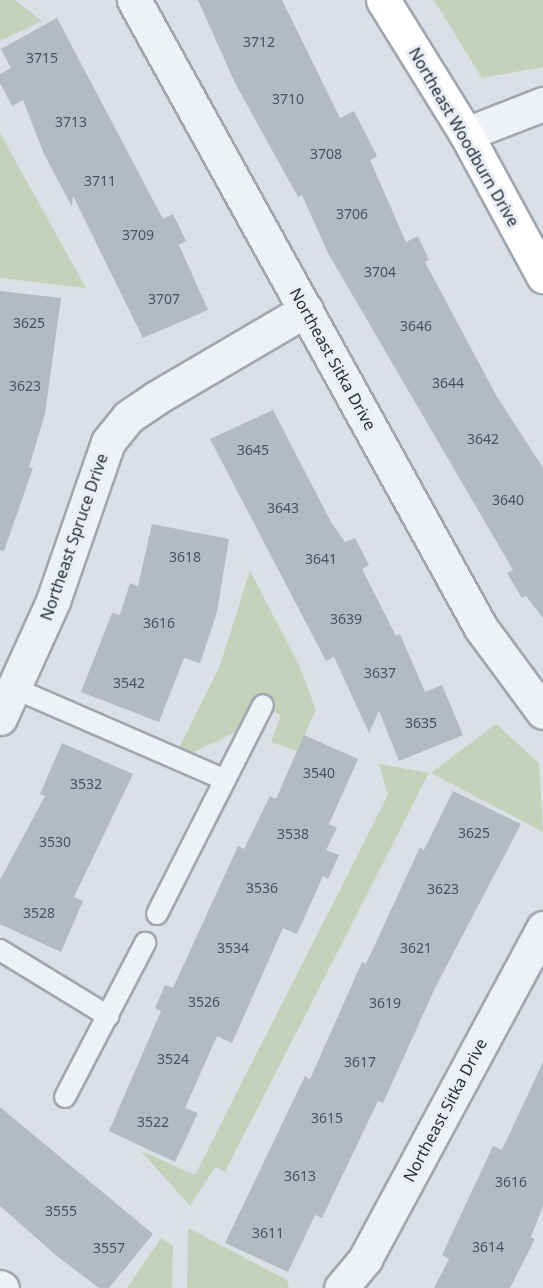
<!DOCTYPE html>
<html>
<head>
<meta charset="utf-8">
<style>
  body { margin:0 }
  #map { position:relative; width:543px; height:1288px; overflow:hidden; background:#dbe0e7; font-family:"Noto Sans",sans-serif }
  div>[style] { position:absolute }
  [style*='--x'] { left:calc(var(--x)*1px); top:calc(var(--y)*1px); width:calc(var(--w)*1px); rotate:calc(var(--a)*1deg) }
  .green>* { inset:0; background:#c2d2bb }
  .building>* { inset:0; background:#b2bac4 }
  .roads { filter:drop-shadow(2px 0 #a0a7b1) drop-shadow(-2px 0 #a0a7b1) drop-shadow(0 2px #a0a7b1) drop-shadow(0 -2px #a0a7b1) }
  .lane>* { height:20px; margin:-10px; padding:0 10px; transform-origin:10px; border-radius:10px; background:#eef1f5 }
  .street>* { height:33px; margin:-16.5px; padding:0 16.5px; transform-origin:16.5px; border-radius:16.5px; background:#eef1f5 }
  .secondary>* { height:33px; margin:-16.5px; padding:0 16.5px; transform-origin:16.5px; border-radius:16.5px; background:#fff }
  span { translate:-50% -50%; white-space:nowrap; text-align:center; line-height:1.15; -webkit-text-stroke:6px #eaeff5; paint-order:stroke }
  .number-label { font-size:14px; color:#485260 }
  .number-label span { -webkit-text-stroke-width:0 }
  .street-label { font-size:16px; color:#242f3e }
</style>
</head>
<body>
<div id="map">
  <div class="green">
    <i style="clip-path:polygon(0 0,15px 0,42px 21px,0 41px)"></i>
    <i style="clip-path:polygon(434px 0,543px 0,543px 67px,482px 78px)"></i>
    <i style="clip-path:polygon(0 133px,86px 288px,0 278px)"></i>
    <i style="clip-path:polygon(250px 571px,299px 665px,316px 710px,297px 751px,271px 742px,281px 716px,254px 700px,238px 731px,194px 752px,178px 750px,220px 665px)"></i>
    <i style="clip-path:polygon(496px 724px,539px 763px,543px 832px,431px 773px)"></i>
    <i style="clip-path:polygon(379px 764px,429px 773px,225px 1172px,215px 1167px,190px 1206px,141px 1151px,195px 1175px,388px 795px)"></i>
    <i style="clip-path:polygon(188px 1228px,287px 1280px,289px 1288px,187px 1288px)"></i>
    <i style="clip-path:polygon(161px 1238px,173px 1246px,172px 1288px,127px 1288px)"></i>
  </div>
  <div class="building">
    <i style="clip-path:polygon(198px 0,282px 0,340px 118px,354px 111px,377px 156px,370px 160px,406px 242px,418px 236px,429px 260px,425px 262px,496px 395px,543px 468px,543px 618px,526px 596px,522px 598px,507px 573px,513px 570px,328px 253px,302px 195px,298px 197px,235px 83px)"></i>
    <i style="clip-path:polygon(57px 18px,163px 219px,173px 214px,186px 241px,179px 245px,208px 310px,143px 338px,73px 196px,72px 207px,44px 154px,23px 100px,12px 106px,0 83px,0 74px,11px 68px,1px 49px)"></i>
    <i style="clip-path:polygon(0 291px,61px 298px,45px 414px,29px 467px,33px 468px,4px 551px,0 550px)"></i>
    <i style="clip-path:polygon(273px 410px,331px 522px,345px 542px,355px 538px,369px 565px,362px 569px,396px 636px,400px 634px,425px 692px,442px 685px,463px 735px,399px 761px,379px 711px,369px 733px,334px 657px,326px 661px,210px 439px)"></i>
    <i style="clip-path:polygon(152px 524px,229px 539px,217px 612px,200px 663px,184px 658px,159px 722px,81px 692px,112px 613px,120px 615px,130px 583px,138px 586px)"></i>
    <i style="clip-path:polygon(304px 735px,358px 759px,329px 824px,337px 828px,326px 850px,339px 855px,328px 879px,323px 876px,297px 934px,283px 928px,232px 1043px,217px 1036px,185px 1108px,198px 1113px,175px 1162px,109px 1131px,161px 1011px,155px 1008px,165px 985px,173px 988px,238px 846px,244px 849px,270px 796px,276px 799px)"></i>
    <i style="clip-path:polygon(62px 743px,133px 774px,74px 897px,83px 901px,61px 952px,0 924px,0 880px,45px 796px,40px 794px)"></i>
    <i style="clip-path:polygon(453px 791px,521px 824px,435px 988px,383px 1103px,378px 1101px,322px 1218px,315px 1215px,288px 1272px,225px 1243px,305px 1076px,310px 1079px,362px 962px,366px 964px,420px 847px,424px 850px)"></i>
    <i style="clip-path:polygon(543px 1062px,543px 1206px,531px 1237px,535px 1239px,510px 1288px,434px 1288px,449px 1259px,442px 1255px,493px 1146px,502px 1150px)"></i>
    <i style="clip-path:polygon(0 1107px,153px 1234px,109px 1288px,99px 1288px,58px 1257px,0 1206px)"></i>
  </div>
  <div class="roads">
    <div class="lane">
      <i style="--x:16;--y:689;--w:228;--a:23.5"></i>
      <i style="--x:157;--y:914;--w:234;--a:-63.1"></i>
      <i style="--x:0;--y:950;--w:127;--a:31.4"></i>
      <i style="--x:65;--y:1097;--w:174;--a:-62.5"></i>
    </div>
    <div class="street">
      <i style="--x:134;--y:0;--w:717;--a:61.08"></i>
      <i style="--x:481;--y:628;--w:104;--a:53.6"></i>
      <i style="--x:466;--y:134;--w:83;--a:-21.3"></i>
      <i style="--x:0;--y:718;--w:128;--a:-65.6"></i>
      <i style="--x:53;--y:601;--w:168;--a:-70.9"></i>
      <i style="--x:108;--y:442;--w:32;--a:-51"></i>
      <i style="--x:128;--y:417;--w:34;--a:-34"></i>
      <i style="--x:156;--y:398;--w:174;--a:-30.4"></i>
      <i style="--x:0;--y:1287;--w:2;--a:27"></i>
      <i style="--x:341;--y:1288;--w:38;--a:-50"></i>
      <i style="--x:365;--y:1259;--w:376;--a:-61.7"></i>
    </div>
    <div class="secondary">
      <i style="--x:383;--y:0;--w:158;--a:58.2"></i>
      <i style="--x:466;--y:134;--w:162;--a:61.5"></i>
    </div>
  </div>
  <div class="number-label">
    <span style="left:259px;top:42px">3712</span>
    <span style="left:42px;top:58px">3715</span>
    <span style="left:288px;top:99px">3710</span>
    <span style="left:71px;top:122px">3713</span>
    <span style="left:326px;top:154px">3708</span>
    <span style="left:100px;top:181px">3711</span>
    <span style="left:352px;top:214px">3706</span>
    <span style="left:138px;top:235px">3709</span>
    <span style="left:380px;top:272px">3704</span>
    <span style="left:164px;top:299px">3707</span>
    <span style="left:29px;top:323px">3625</span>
    <span style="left:416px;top:326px">3646</span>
    <span style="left:448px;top:383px">3644</span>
    <span style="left:25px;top:386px">3623</span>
    <span style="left:483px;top:439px">3642</span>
    <span style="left:253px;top:450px">3645</span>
    <span style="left:508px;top:500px">3640</span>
    <span style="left:283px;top:508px">3643</span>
    <span style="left:185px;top:557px">3618</span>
    <span style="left:321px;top:559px">3641</span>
    <span style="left:346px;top:619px">3639</span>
    <span style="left:159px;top:623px">3616</span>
    <span style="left:380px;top:673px">3637</span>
    <span style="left:129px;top:683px">3542</span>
    <span style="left:421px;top:723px">3635</span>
    <span style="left:319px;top:773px">3540</span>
    <span style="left:86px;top:784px">3532</span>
    <span style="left:474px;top:833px">3625</span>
    <span style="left:293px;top:834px">3538</span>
    <span style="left:55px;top:842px">3530</span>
    <span style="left:262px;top:888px">3536</span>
    <span style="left:443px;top:889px">3623</span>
    <span style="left:39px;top:913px">3528</span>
    <span style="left:233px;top:948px">3534</span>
    <span style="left:416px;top:948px">3621</span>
    <span style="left:204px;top:1002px">3526</span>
    <span style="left:385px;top:1003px">3619</span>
    <span style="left:173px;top:1059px">3524</span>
    <span style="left:360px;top:1062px">3617</span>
    <span style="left:327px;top:1118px">3615</span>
    <span style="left:153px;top:1122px">3522</span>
    <span style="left:300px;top:1176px">3613</span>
    <span style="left:511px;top:1182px">3616</span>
    <span style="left:61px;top:1211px">3555</span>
    <span style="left:268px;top:1233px">3611</span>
    <span style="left:488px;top:1247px">3614</span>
    <span style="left:109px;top:1248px">3557</span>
  </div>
  <div class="street-label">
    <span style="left:464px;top:137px;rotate:60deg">Northeast Woodburn Drive</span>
    <span style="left:333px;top:359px;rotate:61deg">Northeast Sitka Drive</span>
    <span style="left:74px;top:537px;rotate:-71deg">Northeast Spruce Drive</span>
    <span style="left:445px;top:1110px;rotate:-62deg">Northeast Sitka Drive</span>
  </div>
</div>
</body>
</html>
